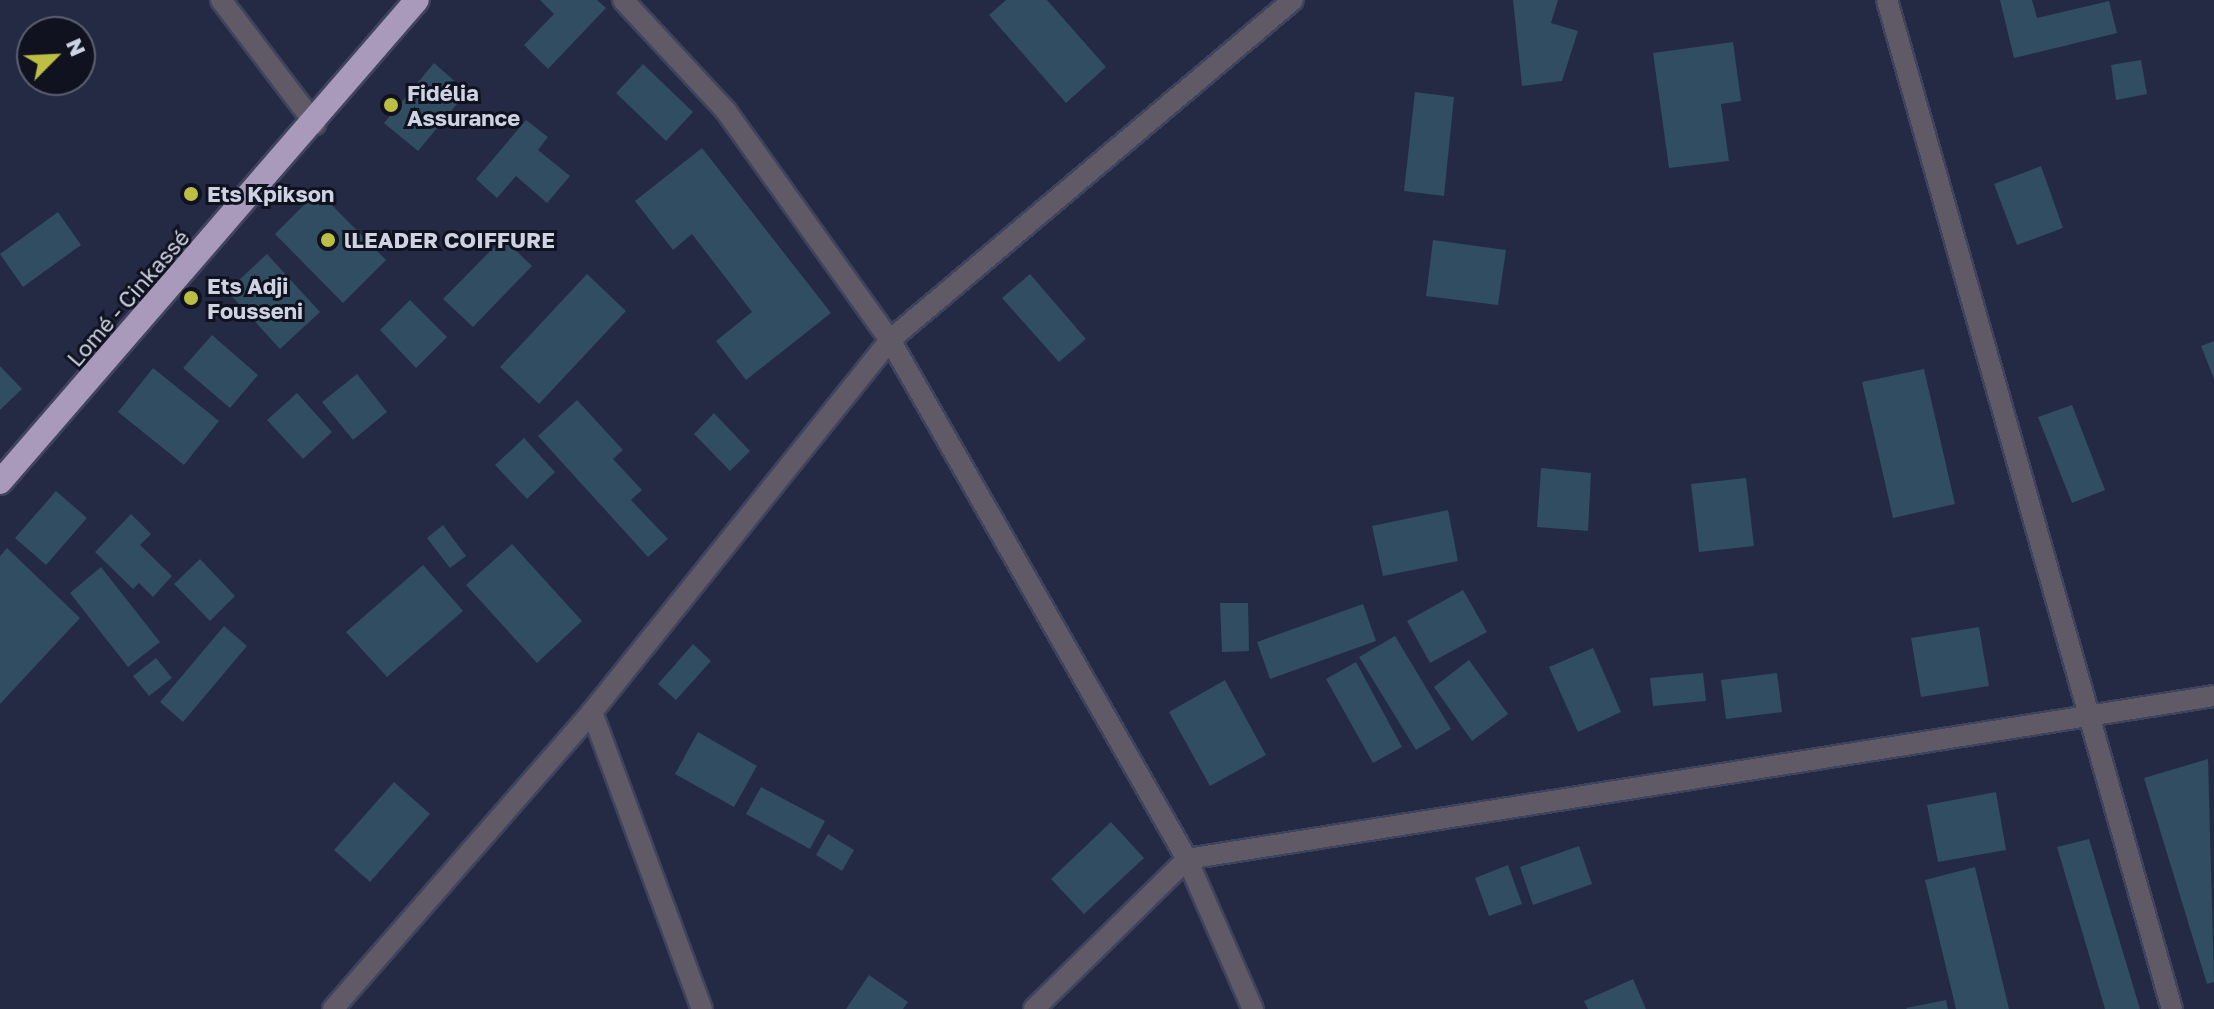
<!DOCTYPE html>
<html>
<head>
<meta charset="utf-8">
<style>
  body { margin:0 }
  #map { position:relative; width:2214px; height:1009px; overflow:hidden; background:#242944; font-family:"Golos Text",sans-serif }
  div>[style] { position:absolute }
  [style*='--x'] { left:calc(var(--x)*1px); top:calc(var(--y)*1px); width:calc(var(--w)*1px); rotate:calc(var(--a)*1deg) }
  .building>* { inset:0; background:#304d61 }
  .roads { filter:drop-shadow(2px 0 #3f445e) drop-shadow(-2px 0 #3f445e) drop-shadow(0 2px #3f445e) drop-shadow(0 -2px #3f445e) }
  .street>* { height:20px; margin:-10px; padding:0 10px; transform-origin:10px; border-radius:10px; background:#605a67 }
  .highway>* { height:24px; margin:-12px; padding:0 12px; transform-origin:12px; border-radius:12px; background:#a999ba }
  .dots>* { width:22px; height:22px; translate:-50% -50%; box-sizing:border-box; border:4px solid #10131f; border-radius:50% }
  span { translate:-50% -50%; white-space:nowrap; text-align:center; line-height:1.15; -webkit-text-stroke:6px #10131f; paint-order:stroke }
  .poi-label { font-size:22px; color:#ced3e4; font-weight:700 }
  .left { translate:0 -50%; text-align:left }
  .street-label { font-size:22px; color:#ced3e4 }
  .north { position:absolute; left:16px; top:16px; width:80px; height:80px; box-sizing:border-box; background:#10131f; border:2px solid #5c606e; border-radius:50%; rotate:66deg; font-size:22px; font-weight:700; line-height:32px; text-align:center; color:#ced3e4 }
  .north::after { content:''; display:block; margin:auto; width:28px; height:36px; background:#bcbf43; clip-path:polygon(50% 0,100% 100%,50% 72%,0 100%) }
</style>
</head>
<body>
<div id="map">
  <div class="building">
    <i style="clip-path:polygon(540px 0,597px 0,606px 8px,548px 69px,524px 45px,554px 14px)"></i>
    <i style="clip-path:polygon(1006px 0,1047px 0,1106px 67px,1066px 103px,989px 15px)"></i>
    <i style="clip-path:polygon(1513px 0,1558px 0,1551px 23px,1578px 31px,1562px 81px,1522px 86px)"></i>
    <i style="clip-path:polygon(2000px 0,2032px 0,2037px 18px,2109px 1px,2117px 33px,2014px 58px)"></i>
    <i style="clip-path:polygon(1733px 42px,1741px 101px,1721px 104px,1729px 161px,1669px 168px,1653px 53px)"></i>
    <i style="clip-path:polygon(2141px 60px,2147px 94px,2116px 100px,2111px 65px)"></i>
    <i style="clip-path:polygon(434px 63px,467px 92px,418px 151px,384px 123px)"></i>
    <i style="clip-path:polygon(643px 64px,693px 112px,666px 141px,616px 93px)"></i>
    <i style="clip-path:polygon(1415px 92px,1454px 97px,1444px 196px,1404px 191px)"></i>
    <i style="clip-path:polygon(526px 120px,548px 137px,538px 150px,570px 176px,547px 203px,516px 176px,497px 198px,476px 179px)"></i>
    <i style="clip-path:polygon(702px 148px,831px 313px,746px 380px,716px 341px,752px 312px,692px 234px,673px 250px,635px 201px)"></i>
    <i style="clip-path:polygon(2041px 166px,2063px 228px,2017px 245px,1994px 184px)"></i>
    <i style="clip-path:polygon(318px 191px,386px 260px,343px 303px,275px 234px)"></i>
    <i style="clip-path:polygon(58px 212px,81px 245px,23px 287px,0 254px)"></i>
    <i style="clip-path:polygon(503px 238px,532px 266px,473px 327px,443px 299px)"></i>
    <i style="clip-path:polygon(1433px 240px,1506px 250px,1498px 305px,1426px 296px)"></i>
    <i style="clip-path:polygon(267px 254px,320px 312px,280px 349px,227px 291px)"></i>
    <i style="clip-path:polygon(587px 274px,626px 311px,539px 404px,500px 367px)"></i>
    <i style="clip-path:polygon(1030px 274px,1086px 339px,1059px 362px,1002px 298px)"></i>
    <i style="clip-path:polygon(410px 300px,447px 337px,416px 368px,380px 330px)"></i>
    <i style="clip-path:polygon(212px 335px,258px 375px,230px 408px,183px 368px)"></i>
    <i style="clip-path:polygon(2214px 341px,2214px 379px,2201px 346px)"></i>
    <i style="clip-path:polygon(0 366px,22px 389px,0 410px)"></i>
    <i style="clip-path:polygon(153px 368px,219px 421px,184px 465px,118px 412px)"></i>
    <i style="clip-path:polygon(1924px 369px,1955px 504px,1893px 518px,1862px 382px)"></i>
    <i style="clip-path:polygon(357px 374px,387px 412px,353px 440px,322px 402px)"></i>
    <i style="clip-path:polygon(297px 393px,332px 432px,303px 459px,267px 420px)"></i>
    <i style="clip-path:polygon(577px 400px,623px 450px,613px 459px,642px 490px,631px 500px,668px 539px,648px 557px,538px 436px)"></i>
    <i style="clip-path:polygon(2072px 405px,2105px 490px,2072px 503px,2038px 417px)"></i>
    <i style="clip-path:polygon(714px 413px,750px 451px,730px 471px,694px 434px)"></i>
    <i style="clip-path:polygon(524px 438px,555px 472px,527px 499px,495px 465px)"></i>
    <i style="clip-path:polygon(1541px 468px,1591px 473px,1588px 531px,1537px 527px)"></i>
    <i style="clip-path:polygon(1746px 478px,1754px 546px,1699px 552px,1691px 484px)"></i>
    <i style="clip-path:polygon(56px 491px,87px 518px,46px 565px,15px 538px)"></i>
    <i style="clip-path:polygon(1448px 510px,1458px 561px,1383px 576px,1372px 526px)"></i>
    <i style="clip-path:polygon(131px 514px,151px 534px,140px 545px,172px 576px,153px 597px,139px 583px,133px 589px,95px 552px)"></i>
    <i style="clip-path:polygon(443px 525px,466px 556px,450px 568px,427px 538px)"></i>
    <i style="clip-path:polygon(512px 544px,582px 621px,537px 663px,466px 585px)"></i>
    <i style="clip-path:polygon(7px 548px,80px 618px,0 704px,0 556px)"></i>
    <i style="clip-path:polygon(200px 559px,235px 596px,210px 621px,174px 584px)"></i>
    <i style="clip-path:polygon(423px 565px,463px 611px,387px 677px,346px 632px)"></i>
    <i style="clip-path:polygon(101px 567px,160px 642px,128px 667px,70px 593px)"></i>
    <i style="clip-path:polygon(1463px 590px,1487px 632px,1430px 663px,1407px 621px)"></i>
    <i style="clip-path:polygon(1220px 603px,1248px 603px,1249px 651px,1222px 652px)"></i>
    <i style="clip-path:polygon(1363px 604px,1376px 641px,1270px 679px,1257px 642px)"></i>
    <i style="clip-path:polygon(224px 626px,247px 646px,183px 722px,160px 702px)"></i>
    <i style="clip-path:polygon(1979px 627px,1989px 686px,1921px 697px,1911px 638px)"></i>
    <i style="clip-path:polygon(1395px 636px,1451px 729px,1416px 750px,1359px 657px)"></i>
    <i style="clip-path:polygon(693px 644px,711px 661px,676px 700px,658px 684px)"></i>
    <i style="clip-path:polygon(1593px 648px,1621px 712px,1578px 732px,1549px 667px)"></i>
    <i style="clip-path:polygon(156px 658px,172px 678px,149px 696px,133px 676px)"></i>
    <i style="clip-path:polygon(1469px 660px,1508px 714px,1472px 741px,1434px 687px)"></i>
    <i style="clip-path:polygon(1356px 662px,1402px 747px,1373px 763px,1326px 679px)"></i>
    <i style="clip-path:polygon(1703px 673px,1706px 701px,1653px 706px,1650px 678px)"></i>
    <i style="clip-path:polygon(1777px 673px,1782px 712px,1726px 719px,1721px 680px)"></i>
    <i style="clip-path:polygon(1225px 680px,1266px 755px,1210px 786px,1169px 712px)"></i>
    <i style="clip-path:polygon(698px 732px,757px 766px,734px 807px,675px 774px)"></i>
    <i style="clip-path:polygon(2208px 759px,2214px 982px,2207px 984px,2144px 778px)"></i>
    <i style="clip-path:polygon(394px 782px,430px 814px,370px 882px,334px 850px)"></i>
    <i style="clip-path:polygon(761px 787px,825px 821px,810px 849px,746px 814px)"></i>
    <i style="clip-path:polygon(1996px 792px,2006px 850px,1938px 862px,1927px 805px)"></i>
    <i style="clip-path:polygon(1111px 822px,1144px 858px,1084px 914px,1051px 879px)"></i>
    <i style="clip-path:polygon(828px 834px,854px 850px,842px 871px,816px 855px)"></i>
    <i style="clip-path:polygon(2089px 839px,2140px 1009px,2105px 1009px,2057px 847px)"></i>
    <i style="clip-path:polygon(1579px 846px,1592px 884px,1533px 905px,1520px 867px)"></i>
    <i style="clip-path:polygon(1508px 865px,1522px 904px,1489px 916px,1475px 878px)"></i>
    <i style="clip-path:polygon(1975px 867px,2009px 1009px,1956px 1009px,1925px 880px)"></i>
    <i style="clip-path:polygon(869px 975px,908px 1002px,903px 1009px,846px 1009px)"></i>
    <i style="clip-path:polygon(1633px 979px,1646px 1009px,1588px 1009px,1584px 1001px)"></i>
    <i style="clip-path:polygon(1946px 1000px,1948px 1009px,1907px 1009px,1906px 1008px)"></i>
  </div>
  <div class="roads">
    <div class="street">
      <i style="--x:221;--y:0;--w:156;--a:52.8"></i>
      <i style="--x:623;--y:0;--w:151;--a:47.1"></i>
      <i style="--x:726;--y:111;--w:282;--a:54.4"></i>
      <i style="--x:890;--y:340;--w:598;--a:60.22"></i>
      <i style="--x:1187;--y:859;--w:164;--a:66.3"></i>
      <i style="--x:1887;--y:0;--w:1048;--a:74.23"></i>
      <i style="--x:592;--y:712;--w:317;--a:69.7"></i>
      <i style="--x:333;--y:1009;--w:394;--a:-48.9"></i>
      <i style="--x:592;--y:712;--w:477;--a:-51.3"></i>
      <i style="--x:890;--y:340;--w:527;--a:-40.15"></i>
      <i style="--x:1034;--y:1009;--w:214;--a:-44.4"></i>
      <i style="--x:1187;--y:859;--w:1040;--a:-9.02"></i>
    </div>
    <div class="highway">
      <i style="--x:0;--y:482;--w:637;--a:-49.14"></i>
    </div>
  </div>
  <div class="dots">
    <i style="left:391px;top:105px;background:#bcbf43"></i>
    <i style="left:191px;top:194px;background:#bcbf43"></i>
    <i style="left:328px;top:240px;background:#bcbf43"></i>
    <i style="left:191px;top:298px;background:#bcbf43"></i>
  </div>
  <div class="poi-label">
    <span class="left" style="left:407px;top:105px">Fidélia<br>Assurance</span>
    <span class="left" style="left:207px;top:194px">Ets Kpikson</span>
    <span class="left" style="left:344px;top:240px">lLEADER COIFFURE</span>
    <span class="left" style="left:207px;top:298px">Ets Adji<br>Fousseni</span>
  </div>
  <div class="street-label">
    <span style="left:128px;top:298px;rotate:-49deg">Lomé - Cinkassé</span>
  </div>
  <div class="north">N</div>
</div>
</body>
</html>
